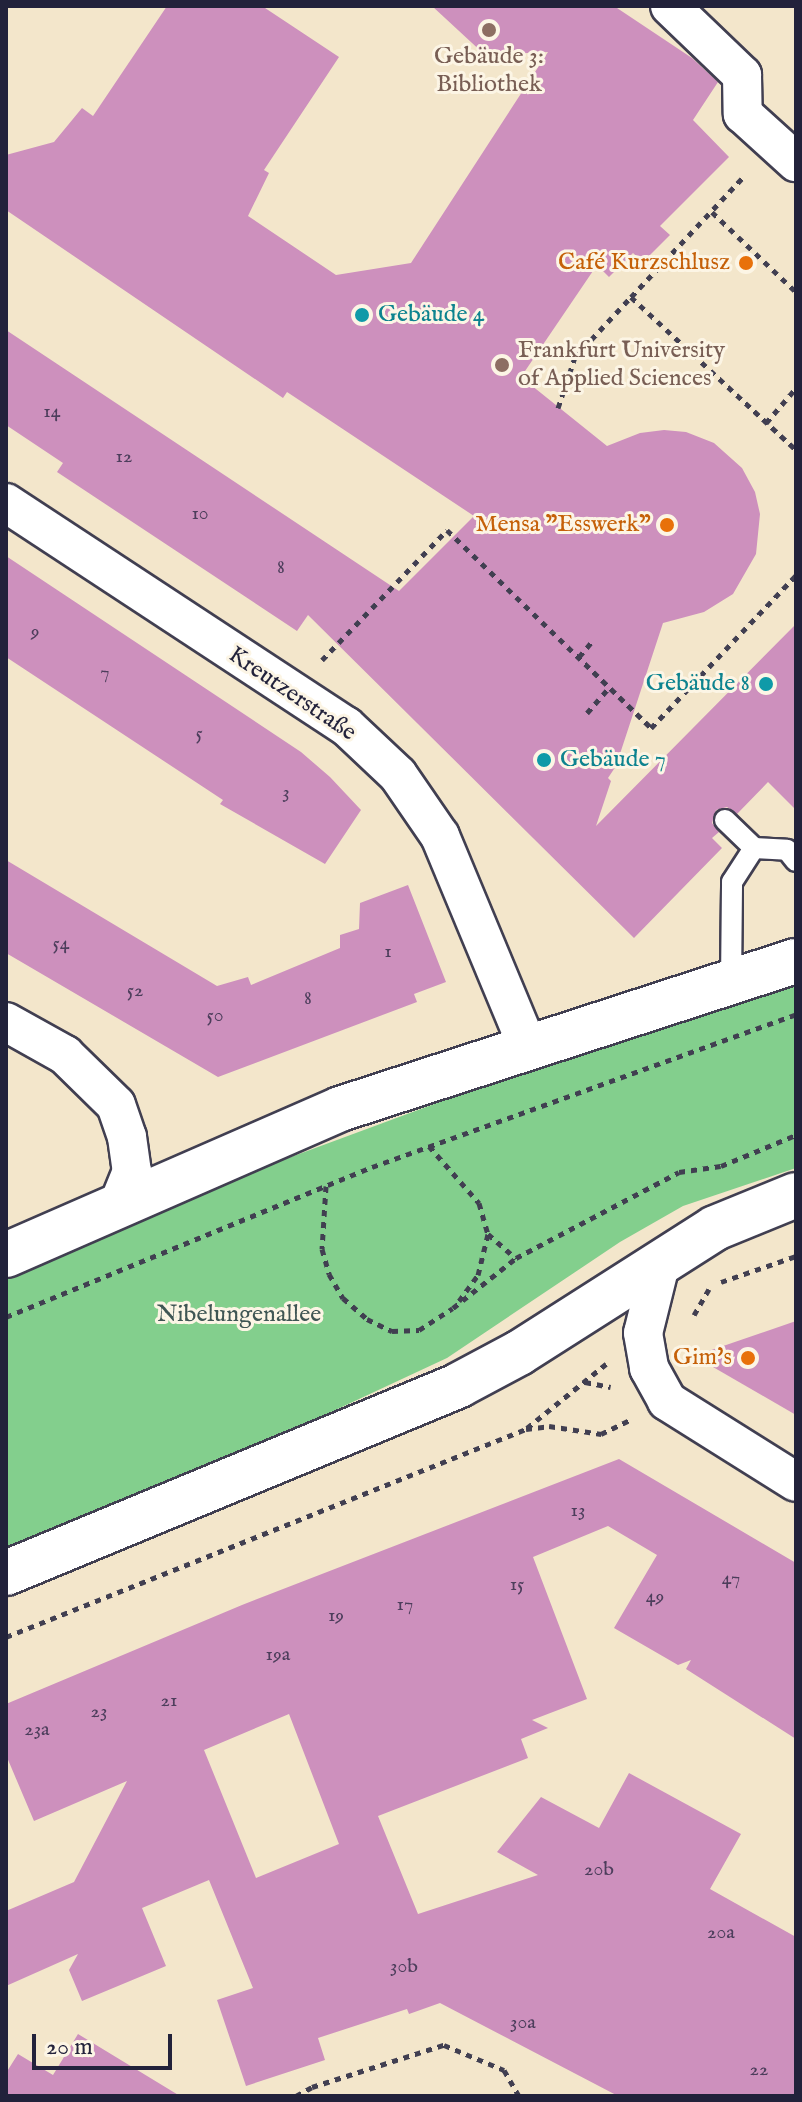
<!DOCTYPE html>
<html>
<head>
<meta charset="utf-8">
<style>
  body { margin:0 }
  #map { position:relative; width:802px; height:2102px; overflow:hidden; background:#f3e6cb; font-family:"IM FELL English",serif }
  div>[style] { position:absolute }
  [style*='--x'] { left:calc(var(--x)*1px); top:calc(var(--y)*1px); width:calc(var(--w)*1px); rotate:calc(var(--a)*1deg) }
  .green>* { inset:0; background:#83cf8d }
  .building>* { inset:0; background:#cd90bd }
  .path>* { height:5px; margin-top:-2.5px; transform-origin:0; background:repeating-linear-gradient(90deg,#413f51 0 6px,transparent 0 12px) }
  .roads { filter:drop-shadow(2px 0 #413f51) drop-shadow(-2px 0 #413f51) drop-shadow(0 2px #413f51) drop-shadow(0 -2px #413f51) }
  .lane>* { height:20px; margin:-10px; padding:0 10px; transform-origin:10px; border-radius:10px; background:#fff }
  .street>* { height:38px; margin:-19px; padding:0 19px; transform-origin:19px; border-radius:19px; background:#fff }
  .primary>* { height:44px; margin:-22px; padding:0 22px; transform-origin:22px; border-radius:22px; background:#fff }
  .dots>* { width:22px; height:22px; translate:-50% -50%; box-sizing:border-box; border:4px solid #fcf5e5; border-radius:50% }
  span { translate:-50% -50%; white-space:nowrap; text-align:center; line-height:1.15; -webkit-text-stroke:6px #fcf5e5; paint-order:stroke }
  .number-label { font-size:20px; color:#4d3e5c }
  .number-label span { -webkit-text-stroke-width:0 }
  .education-label { font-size:24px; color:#785e54 }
  .left { translate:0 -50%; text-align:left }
  .food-label { font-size:24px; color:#c56008 }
  .right { translate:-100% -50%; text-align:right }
  .culture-label { font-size:24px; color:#0d838f }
  .street-label { font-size:24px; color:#22223b }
  .park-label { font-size:24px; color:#3f5654 }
  .frame { position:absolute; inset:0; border:8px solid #22223b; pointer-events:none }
  .scale { position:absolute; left:32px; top:2034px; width:140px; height:36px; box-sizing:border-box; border:4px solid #22223b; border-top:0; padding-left:10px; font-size:24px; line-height:28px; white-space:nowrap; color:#22223b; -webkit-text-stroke:6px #fcf5e5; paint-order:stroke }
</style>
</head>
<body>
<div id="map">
  <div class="green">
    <i style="clip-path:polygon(796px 983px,796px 1168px,683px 1206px,620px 1242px,447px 1358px,299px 1427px,6px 1553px,6px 1279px,272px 1164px,537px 1066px)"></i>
  </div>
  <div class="building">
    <i style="clip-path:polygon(167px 6px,262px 6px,339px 57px,264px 170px,269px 173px,248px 216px,336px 275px,411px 263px,548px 52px,485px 55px,432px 6px,614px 6px,692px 58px,718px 82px,693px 120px,729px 157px,660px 226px,670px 235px,643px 262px,633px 253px,609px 277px,597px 265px,521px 377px,607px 446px,640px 433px,664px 430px,686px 432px,714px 443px,742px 468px,755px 492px,760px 514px,756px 554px,733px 594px,704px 612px,663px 623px,616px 766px,608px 778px,611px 781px,596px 826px,796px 624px,796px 810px,768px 782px,737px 814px,727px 807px,716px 810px,712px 823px,719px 832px,712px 838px,722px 848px,634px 938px,308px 615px,297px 631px,57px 472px,63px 463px,6px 425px,6px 330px,399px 591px,474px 516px,287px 392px,283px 398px,6px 210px,6px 155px,54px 142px,82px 108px,93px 116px)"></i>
    <i style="clip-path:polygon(6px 556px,301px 752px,330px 777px,361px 810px,325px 864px,220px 804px,223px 800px,6px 657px)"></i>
    <i style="clip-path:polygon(6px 860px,217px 986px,248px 977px,251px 985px,340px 948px,340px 935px,359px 929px,360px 903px,408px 885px,446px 982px,414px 994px,417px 1002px,218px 1077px,6px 953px)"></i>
    <i style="clip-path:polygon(796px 1321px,796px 1415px,694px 1356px)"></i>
    <i style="clip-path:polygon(evenodd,619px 1459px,796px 1563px,796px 1739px,686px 1669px,691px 1660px,678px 1665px,614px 1628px,657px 1555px,608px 1526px,533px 1557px,587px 1699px,532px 1720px,548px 1728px,521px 1739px,528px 1758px,378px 1816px,418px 1914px,538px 1875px,497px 1852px,541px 1797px,599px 1828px,629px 1773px,741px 1834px,710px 1889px,796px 1937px,796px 2096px,618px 2096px,440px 2003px,409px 2014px,407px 2009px,318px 2038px,325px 2060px,246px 2086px,217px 2000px,253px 1988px,209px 1880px,142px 1908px,166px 1966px,82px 2001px,69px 1970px,78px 1954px,6px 1986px,6px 1911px,74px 1882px,127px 1781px,34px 1821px,6px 1755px,6px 1704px,242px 1605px,619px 1459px,289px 1714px,339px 1844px,256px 1878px,204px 1750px,289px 1714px)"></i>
    <i style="clip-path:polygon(78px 2034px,180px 2096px,6px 2096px,6px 2073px,18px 2054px,53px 2075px)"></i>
  </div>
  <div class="path">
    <i style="--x:712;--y:212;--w:115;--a:43.6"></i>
    <i style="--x:631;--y:297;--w:167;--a:-46.9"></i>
    <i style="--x:538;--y:353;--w:37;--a:6"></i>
    <i style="--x:575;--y:357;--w:82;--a:-47"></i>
    <i style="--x:631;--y:297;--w:225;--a:42.8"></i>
    <i style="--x:558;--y:408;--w:54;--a:-71.6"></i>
    <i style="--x:766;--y:423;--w:46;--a:-49.4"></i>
    <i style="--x:579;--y:657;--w:23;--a:-50"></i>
    <i style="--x:322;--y:660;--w:180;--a:-46.1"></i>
    <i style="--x:447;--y:530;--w:284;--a:44.1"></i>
    <i style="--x:651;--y:728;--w:211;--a:-46.5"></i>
    <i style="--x:587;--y:713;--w:35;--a:-49"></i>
    <i style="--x:429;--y:1146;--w:76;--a:48.7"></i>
    <i style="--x:479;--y:1203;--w:32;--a:74"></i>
    <i style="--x:488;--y:1234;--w:37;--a:41"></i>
    <i style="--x:326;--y:1186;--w:63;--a:93.6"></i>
    <i style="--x:322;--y:1249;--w:26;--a:74"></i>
    <i style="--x:329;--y:1274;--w:28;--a:60"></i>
    <i style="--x:343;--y:1298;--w:32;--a:41"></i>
    <i style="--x:367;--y:1319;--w:28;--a:26"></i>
    <i style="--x:392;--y:1331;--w:27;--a:-2"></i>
    <i style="--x:419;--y:1330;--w:40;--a:-32.9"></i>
    <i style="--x:453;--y:1308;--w:80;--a:-38.4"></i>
    <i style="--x:516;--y:1258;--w:184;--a:-27.8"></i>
    <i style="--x:679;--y:1172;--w:42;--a:-8.1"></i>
    <i style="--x:721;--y:1166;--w:81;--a:-22.5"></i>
    <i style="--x:721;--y:1282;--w:79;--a:-19.1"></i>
    <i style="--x:459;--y:1301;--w:32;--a:-54"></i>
    <i style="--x:478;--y:1275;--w:42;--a:-76.3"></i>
    <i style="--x:694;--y:1315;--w:30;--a:-60"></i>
    <i style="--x:6;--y:1317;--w:396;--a:-22.3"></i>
    <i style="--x:372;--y:1167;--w:451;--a:-19.8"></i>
    <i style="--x:585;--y:1382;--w:26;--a:11"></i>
    <i style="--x:527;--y:1428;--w:102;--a:-39"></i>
    <i style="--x:6;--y:1637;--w:560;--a:-21.8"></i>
    <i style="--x:526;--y:1429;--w:23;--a:-7"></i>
    <i style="--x:549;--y:1426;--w:53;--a:8.7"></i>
    <i style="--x:601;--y:1434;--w:32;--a:-26"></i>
    <i style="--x:296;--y:2096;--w:18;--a:-29"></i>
    <i style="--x:312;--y:2087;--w:139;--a:-17.7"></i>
    <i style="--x:444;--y:2045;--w:65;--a:22.6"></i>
    <i style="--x:504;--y:2070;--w:30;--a:60"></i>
  </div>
  <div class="roads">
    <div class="lane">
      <i style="--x:725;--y:820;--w:40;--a:44"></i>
      <i style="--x:754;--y:848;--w:33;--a:3"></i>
      <i style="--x:787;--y:850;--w:14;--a:51"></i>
      <i style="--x:731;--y:982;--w:100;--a:-89.4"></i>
      <i style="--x:732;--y:882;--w:40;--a:-57.1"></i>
    </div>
    <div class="street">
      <i style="--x:670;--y:6;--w:100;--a:43.8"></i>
      <i style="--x:742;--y:75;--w:39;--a:89"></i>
      <i style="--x:743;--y:114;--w:72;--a:42.2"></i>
      <i style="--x:6;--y:503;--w:407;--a:33.3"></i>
      <i style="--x:346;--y:726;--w:71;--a:43.3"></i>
      <i style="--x:398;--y:775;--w:74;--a:55.5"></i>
      <i style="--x:440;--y:836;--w:232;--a:67.4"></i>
      <i style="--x:6;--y:1022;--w:68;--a:29.2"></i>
      <i style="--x:65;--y:1055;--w:71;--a:44.4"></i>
      <i style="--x:116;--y:1105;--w:34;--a:71"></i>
      <i style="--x:127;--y:1137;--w:34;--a:82"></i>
      <i style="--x:132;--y:1171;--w:37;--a:112"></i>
      <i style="--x:661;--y:1261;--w:74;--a:104"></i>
      <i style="--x:643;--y:1333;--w:36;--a:80"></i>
      <i style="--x:649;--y:1368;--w:38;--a:61"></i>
      <i style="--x:667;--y:1401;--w:152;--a:32.1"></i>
    </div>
    <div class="primary">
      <i style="--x:6;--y:1255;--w:365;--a:-23.6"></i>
      <i style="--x:340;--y:1109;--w:479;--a:-18"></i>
      <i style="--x:6;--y:1573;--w:490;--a:-22.5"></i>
      <i style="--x:459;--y:1385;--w:68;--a:-28.1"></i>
      <i style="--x:519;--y:1353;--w:232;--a:-32.5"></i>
      <i style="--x:715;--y:1228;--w:87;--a:-22.2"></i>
    </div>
  </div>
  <div class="dots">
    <i style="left:489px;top:30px;background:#8d6e63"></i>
    <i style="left:746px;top:263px;background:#e8710a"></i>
    <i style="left:362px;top:315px;background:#0f9aa8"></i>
    <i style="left:502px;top:365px;background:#8d6e63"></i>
    <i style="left:667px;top:525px;background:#e8710a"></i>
    <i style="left:766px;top:684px;background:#0f9aa8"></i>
    <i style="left:544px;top:760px;background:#0f9aa8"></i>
    <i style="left:748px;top:1358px;background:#e8710a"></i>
  </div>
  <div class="number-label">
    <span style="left:52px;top:411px">14</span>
    <span style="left:124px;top:456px">12</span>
    <span style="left:200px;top:513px">10</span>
    <span style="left:281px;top:567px">8</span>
    <span style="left:35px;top:631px">9</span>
    <span style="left:105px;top:672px">7</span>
    <span style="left:199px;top:733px">5</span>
    <span style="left:286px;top:792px">3</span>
    <span style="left:61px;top:943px">54</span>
    <span style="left:388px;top:951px">1</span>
    <span style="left:135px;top:990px">52</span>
    <span style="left:308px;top:998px">8</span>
    <span style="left:215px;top:1015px">50</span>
    <span style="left:578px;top:1510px">13</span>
    <span style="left:731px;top:1578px">47</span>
    <span style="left:517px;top:1584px">15</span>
    <span style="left:655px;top:1596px">49</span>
    <span style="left:405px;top:1604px">17</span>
    <span style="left:336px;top:1615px">19</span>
    <span style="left:278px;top:1654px">19a</span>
    <span style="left:169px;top:1700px">21</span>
    <span style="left:99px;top:1711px">23</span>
    <span style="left:37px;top:1729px">23a</span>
    <span style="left:599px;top:1869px">20b</span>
    <span style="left:721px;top:1932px">20a</span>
    <span style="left:404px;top:1966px">30b</span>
    <span style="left:523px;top:2022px">30a</span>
    <span style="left:759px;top:2069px">22</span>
  </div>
  <div class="education-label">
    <span style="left:489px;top:71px">Gebäude 3:<br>Bibliothek</span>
    <span class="left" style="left:518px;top:365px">Frankfurt University<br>of Applied Sciences</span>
  </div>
  <div class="food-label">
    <span class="right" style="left:730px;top:263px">Café Kurzschlusz</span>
    <span class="right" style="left:651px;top:525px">Mensa "Esswerk"</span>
    <span class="right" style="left:732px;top:1358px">Gim's</span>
  </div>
  <div class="culture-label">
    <span class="left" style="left:378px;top:315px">Gebäude 4</span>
    <span class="right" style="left:750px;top:684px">Gebäude 8</span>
    <span class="left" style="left:560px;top:760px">Gebäude 7</span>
  </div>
  <div class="street-label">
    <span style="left:292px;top:694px;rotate:34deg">Kreutzerstraße</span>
  </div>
  <div class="park-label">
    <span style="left:239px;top:1315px">Nibelungenallee</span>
  </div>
  <div class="frame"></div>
  <div class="scale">20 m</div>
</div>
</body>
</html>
